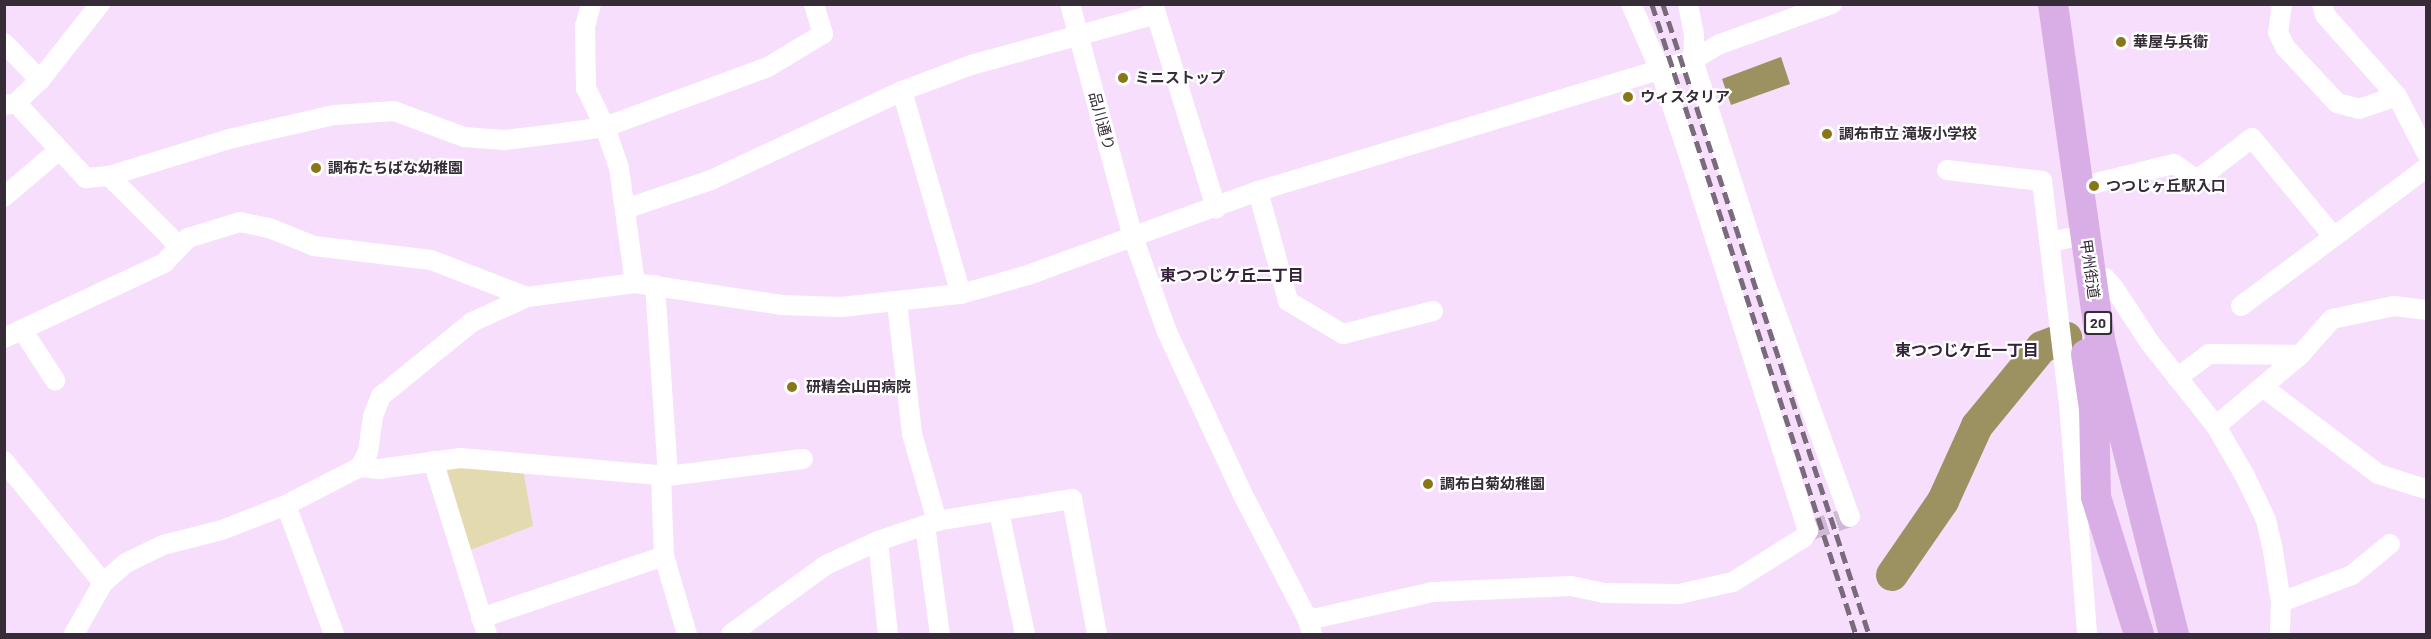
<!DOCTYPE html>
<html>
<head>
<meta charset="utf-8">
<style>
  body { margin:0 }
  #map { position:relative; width:2431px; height:639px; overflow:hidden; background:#f6defc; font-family:Barlow,"Noto Sans JP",sans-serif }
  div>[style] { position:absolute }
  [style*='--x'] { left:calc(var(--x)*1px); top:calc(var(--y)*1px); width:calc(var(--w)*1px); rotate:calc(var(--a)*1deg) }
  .green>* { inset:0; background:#e4dab0 }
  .water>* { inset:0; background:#9c9161 }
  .river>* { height:32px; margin:-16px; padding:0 16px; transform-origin:16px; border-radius:16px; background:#9c9161 }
  .minor-tunnel>* { height:20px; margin-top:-10px; transform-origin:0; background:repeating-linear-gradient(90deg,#cfbad5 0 20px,transparent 0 30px) }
  .minor>* { height:20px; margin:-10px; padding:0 10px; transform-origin:10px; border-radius:10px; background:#fff }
  .highway>* { height:30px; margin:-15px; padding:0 15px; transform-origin:15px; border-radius:15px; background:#d9ade5 }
  .rail>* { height:4.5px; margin-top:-2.25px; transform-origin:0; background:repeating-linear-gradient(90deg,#796b7c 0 12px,transparent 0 18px) }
  .dots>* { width:16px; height:16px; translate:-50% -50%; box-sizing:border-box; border:3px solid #fff; border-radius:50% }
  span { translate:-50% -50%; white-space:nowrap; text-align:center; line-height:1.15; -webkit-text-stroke:4.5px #fff; paint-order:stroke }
  .shield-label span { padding:2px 4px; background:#fff; border:2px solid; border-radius:4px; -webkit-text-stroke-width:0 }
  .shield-label { font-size:14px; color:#352c37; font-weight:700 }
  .poi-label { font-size:15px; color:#352c37; font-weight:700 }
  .left { translate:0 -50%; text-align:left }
  .street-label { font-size:15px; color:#352c37 }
  .neighbourhood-label { font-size:16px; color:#342239; font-weight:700 }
  .frame { position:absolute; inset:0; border:6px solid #352c37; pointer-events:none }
</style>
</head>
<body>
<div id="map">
  <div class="green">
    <i style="clip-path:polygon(445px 463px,523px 469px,533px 526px,470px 550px)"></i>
  </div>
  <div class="water">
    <i style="clip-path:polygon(1781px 57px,1790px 84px,1731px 105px,1722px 79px)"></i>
  </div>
  <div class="river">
    <i style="--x:1892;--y:575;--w:90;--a:-55.4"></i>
    <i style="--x:1943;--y:501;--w:82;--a:-65.6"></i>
    <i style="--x:1977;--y:426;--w:102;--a:-50.6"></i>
    <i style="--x:2042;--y:347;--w:26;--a:-21"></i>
  </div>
  <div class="minor-tunnel">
    <i style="--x:1808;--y:531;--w:44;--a:-18.4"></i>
  </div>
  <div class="minor">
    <i style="--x:591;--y:4;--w:23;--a:105"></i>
    <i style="--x:585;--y:26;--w:62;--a:89.1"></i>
    <i style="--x:586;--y:88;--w:43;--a:64"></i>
    <i style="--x:605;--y:127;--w:43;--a:71.1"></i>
    <i style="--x:619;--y:168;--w:116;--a:82.1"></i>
    <i style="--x:1070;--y:4;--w:241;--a:74.9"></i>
    <i style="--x:1133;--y:237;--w:101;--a:70.3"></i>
    <i style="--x:1167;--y:332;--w:178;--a:65"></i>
    <i style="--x:1242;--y:493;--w:143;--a:62.5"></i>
    <i style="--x:1308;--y:620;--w:15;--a:74"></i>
    <i style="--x:1153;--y:4;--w:214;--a:72.8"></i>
    <i style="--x:1688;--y:4;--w:31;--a:79"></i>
    <i style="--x:1694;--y:34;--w:26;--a:92"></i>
    <i style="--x:1693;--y:60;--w:213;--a:72.2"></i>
    <i style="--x:1758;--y:263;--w:270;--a:70.1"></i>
    <i style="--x:2282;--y:4;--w:28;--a:98"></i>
    <i style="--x:2278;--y:32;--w:17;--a:65"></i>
    <i style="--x:2285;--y:47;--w:76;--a:47.1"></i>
    <i style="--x:2337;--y:103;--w:23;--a:15"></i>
    <i style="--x:2359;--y:109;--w:40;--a:-18.9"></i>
    <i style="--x:2322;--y:4;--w:11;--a:75"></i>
    <i style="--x:2325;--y:15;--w:108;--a:48.4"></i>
    <i style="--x:2397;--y:96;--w:63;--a:62.6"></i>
    <i style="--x:4;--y:43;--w:52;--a:45.8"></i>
    <i style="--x:902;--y:91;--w:211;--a:73.8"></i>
    <i style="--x:16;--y:103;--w:103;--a:47"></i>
    <i style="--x:86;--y:178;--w:23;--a:-5"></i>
    <i style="--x:109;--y:176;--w:126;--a:-17.1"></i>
    <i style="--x:229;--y:139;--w:109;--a:-12.8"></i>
    <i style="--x:335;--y:115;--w:59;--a:-3.9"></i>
    <i style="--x:394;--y:111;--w:75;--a:20.4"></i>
    <i style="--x:464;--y:137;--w:41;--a:4.2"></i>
    <i style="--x:505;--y:140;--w:57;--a:-7"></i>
    <i style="--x:562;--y:133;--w:43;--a:-7.9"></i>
    <i style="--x:605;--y:127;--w:174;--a:-20.2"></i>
    <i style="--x:768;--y:67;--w:64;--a:-31"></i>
    <i style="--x:823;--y:34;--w:31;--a:-107"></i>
    <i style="--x:5;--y:105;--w:11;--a:-10"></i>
    <i style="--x:16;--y:103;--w:33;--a:-44"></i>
    <i style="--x:40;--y:80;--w:97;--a:-51.7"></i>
    <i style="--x:1947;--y:170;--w:96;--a:6.6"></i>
    <i style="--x:2042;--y:181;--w:225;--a:83.1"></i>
    <i style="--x:2069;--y:404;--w:231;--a:85.5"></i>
    <i style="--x:109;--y:176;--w:98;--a:45"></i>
    <i style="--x:2096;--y:183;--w:80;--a:-13.7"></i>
    <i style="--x:2174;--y:164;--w:28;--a:35"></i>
    <i style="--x:2197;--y:180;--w:69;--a:-37.4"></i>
    <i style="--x:2252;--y:138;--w:127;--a:50.4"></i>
    <i style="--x:1258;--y:191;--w:114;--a:74.7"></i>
    <i style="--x:1288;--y:301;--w:64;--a:31"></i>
    <i style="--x:1343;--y:334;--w:93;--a:-14.3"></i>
    <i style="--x:4;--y:197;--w:71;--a:-40.4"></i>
    <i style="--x:625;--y:209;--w:91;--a:-18.6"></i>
    <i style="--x:711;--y:180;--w:211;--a:-25"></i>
    <i style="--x:902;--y:91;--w:74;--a:-20.6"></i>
    <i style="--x:971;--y:65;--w:192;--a:-15.4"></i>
    <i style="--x:2049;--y:242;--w:20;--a:-11"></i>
    <i style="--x:2091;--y:278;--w:14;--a:0"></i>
    <i style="--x:2105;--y:278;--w:13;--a:48"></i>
    <i style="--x:2114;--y:288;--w:66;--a:56.8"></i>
    <i style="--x:2150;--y:343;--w:106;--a:51.5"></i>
    <i style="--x:2216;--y:426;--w:58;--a:59.9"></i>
    <i style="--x:2245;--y:476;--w:49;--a:64.5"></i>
    <i style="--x:2266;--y:520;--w:26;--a:77"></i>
    <i style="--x:2272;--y:545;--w:58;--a:81"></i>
    <i style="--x:2281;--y:602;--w:32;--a:92"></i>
    <i style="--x:655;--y:285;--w:191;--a:86.1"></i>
    <i style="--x:897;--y:302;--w:133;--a:83.5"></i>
    <i style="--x:912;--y:434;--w:91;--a:74"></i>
    <i style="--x:2241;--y:306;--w:231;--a:-36.7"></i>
    <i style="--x:23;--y:331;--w:59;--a:56.9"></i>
    <i style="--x:4;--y:338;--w:177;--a:-25.1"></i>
    <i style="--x:164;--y:263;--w:35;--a:-46"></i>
    <i style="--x:188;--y:238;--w:54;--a:-17.1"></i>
    <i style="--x:240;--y:222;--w:30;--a:12"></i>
    <i style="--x:269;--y:228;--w:48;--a:21.8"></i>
    <i style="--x:314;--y:246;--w:118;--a:6.8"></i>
    <i style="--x:431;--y:260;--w:103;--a:21.1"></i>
    <i style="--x:2177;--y:378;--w:40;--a:-37"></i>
    <i style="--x:2209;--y:354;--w:91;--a:0.6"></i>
    <i style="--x:2264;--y:388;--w:143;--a:37"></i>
    <i style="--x:2378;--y:474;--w:50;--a:17.4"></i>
    <i style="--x:2216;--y:426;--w:110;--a:-40.2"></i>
    <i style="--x:2300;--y:355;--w:48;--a:-48.4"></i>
    <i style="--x:2332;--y:319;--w:63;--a:-11.8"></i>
    <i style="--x:2394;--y:306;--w:32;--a:7"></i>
    <i style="--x:4;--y:461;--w:157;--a:50.9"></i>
    <i style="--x:433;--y:461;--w:181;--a:72.7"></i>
    <i style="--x:360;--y:467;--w:17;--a:-62"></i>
    <i style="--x:368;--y:452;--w:36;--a:-82"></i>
    <i style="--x:373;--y:416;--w:22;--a:-68"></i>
    <i style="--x:381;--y:396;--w:117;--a:-39.1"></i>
    <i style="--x:472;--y:322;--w:60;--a:-24.4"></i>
    <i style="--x:527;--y:297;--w:109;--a:-7.4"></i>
    <i style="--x:635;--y:283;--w:149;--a:8.5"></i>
    <i style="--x:782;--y:305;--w:59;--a:1.9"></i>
    <i style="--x:841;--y:307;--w:121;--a:-6.2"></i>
    <i style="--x:961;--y:294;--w:70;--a:-15.8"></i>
    <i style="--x:1028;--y:275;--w:245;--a:-20.1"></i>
    <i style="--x:1258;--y:191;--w:454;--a:-16.8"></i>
    <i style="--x:1693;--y:60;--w:31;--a:-31"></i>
    <i style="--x:1720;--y:44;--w:119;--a:-19.7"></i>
    <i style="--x:661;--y:476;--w:80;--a:87.9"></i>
    <i style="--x:664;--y:556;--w:81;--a:73.6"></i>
    <i style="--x:286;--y:505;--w:138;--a:69.6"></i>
    <i style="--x:999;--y:512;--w:125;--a:78"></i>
    <i style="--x:925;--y:525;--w:110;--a:82.2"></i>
    <i style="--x:878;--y:541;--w:94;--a:83.9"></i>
    <i style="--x:2281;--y:602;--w:76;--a:-20.8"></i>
    <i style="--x:2352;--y:575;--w:49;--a:-39.2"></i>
    <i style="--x:481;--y:618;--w:193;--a:-18.7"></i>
    <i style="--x:1308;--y:620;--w:128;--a:-12.6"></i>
    <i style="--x:1433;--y:592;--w:138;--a:-2.5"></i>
    <i style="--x:1571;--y:586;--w:34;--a:12"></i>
    <i style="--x:1604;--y:593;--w:75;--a:0.8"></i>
    <i style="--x:1679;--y:594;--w:55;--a:-12.5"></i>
    <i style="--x:1733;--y:582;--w:83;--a:-32.2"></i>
    <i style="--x:1803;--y:538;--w:9;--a:-54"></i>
    <i style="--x:1808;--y:531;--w:384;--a:-107.6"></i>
    <i style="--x:1692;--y:165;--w:100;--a:-108.6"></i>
    <i style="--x:1660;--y:70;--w:72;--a:-113.7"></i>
    <i style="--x:74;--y:634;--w:59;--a:-60.4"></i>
    <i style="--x:103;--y:583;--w:30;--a:-41"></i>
    <i style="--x:126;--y:563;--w:41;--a:-25.9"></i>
    <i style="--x:163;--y:545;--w:61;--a:-14.3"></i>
    <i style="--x:222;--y:530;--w:69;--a:-21.3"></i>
    <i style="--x:286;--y:505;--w:83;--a:-27.2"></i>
    <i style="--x:360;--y:467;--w:19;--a:6"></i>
    <i style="--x:379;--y:469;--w:82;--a:-7.7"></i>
    <i style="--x:460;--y:458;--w:209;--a:4.9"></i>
    <i style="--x:668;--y:476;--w:136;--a:-7.2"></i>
    <i style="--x:731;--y:634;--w:117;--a:-36"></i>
    <i style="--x:826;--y:565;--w:57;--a:-24.8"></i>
    <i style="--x:878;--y:541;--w:62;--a:-18.7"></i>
    <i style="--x:937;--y:521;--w:137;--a:-9.3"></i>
    <i style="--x:1072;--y:499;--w:137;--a:79.5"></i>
  </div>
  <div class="highway">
    <i style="--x:2053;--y:4;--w:339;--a:82"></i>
    <i style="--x:2100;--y:340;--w:303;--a:75.9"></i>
    <i style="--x:2086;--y:354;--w:56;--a:81.7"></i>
    <i style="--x:2094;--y:409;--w:88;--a:88.7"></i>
    <i style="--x:2096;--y:497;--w:144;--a:72.6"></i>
  </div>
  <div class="rail">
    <i style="--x:1652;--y:4;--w:662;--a:72.06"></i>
    <i style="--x:1663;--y:4;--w:663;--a:71.89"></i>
  </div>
  <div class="dots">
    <i style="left:2121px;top:42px;background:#897619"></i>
    <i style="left:1123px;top:78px;background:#897619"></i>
    <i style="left:1628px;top:97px;background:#897619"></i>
    <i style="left:1827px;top:134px;background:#897619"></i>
    <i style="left:316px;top:168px;background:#897619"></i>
    <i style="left:2094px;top:186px;background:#897619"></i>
    <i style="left:792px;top:387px;background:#897619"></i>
    <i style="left:1428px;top:484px;background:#897619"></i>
  </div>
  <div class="shield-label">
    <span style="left:2098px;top:323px">20</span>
  </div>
  <div class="poi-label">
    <span class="left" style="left:2133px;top:42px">華屋与兵衛</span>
    <span class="left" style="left:1135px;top:78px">ミニストップ</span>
    <span class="left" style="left:1640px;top:97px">ウィスタリア</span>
    <span class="left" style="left:1839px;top:134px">調布市立 滝坂小学校</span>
    <span class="left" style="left:328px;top:168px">調布たちばな幼稚園</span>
    <span class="left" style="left:2106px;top:186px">つつじヶ丘駅入口</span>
    <span class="left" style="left:806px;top:387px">研精会山田病院</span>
    <span class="left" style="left:1440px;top:484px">調布白菊幼稚園</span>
  </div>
  <div class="street-label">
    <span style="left:1102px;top:121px;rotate:75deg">品川通り</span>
    <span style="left:2090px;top:269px;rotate:82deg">甲州街道</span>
  </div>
  <div class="neighbourhood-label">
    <span style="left:1232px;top:275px">東つつじケ丘二丁目</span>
    <span style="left:1967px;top:350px">東つつじケ丘一丁目</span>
  </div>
  <div class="frame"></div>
</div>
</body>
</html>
